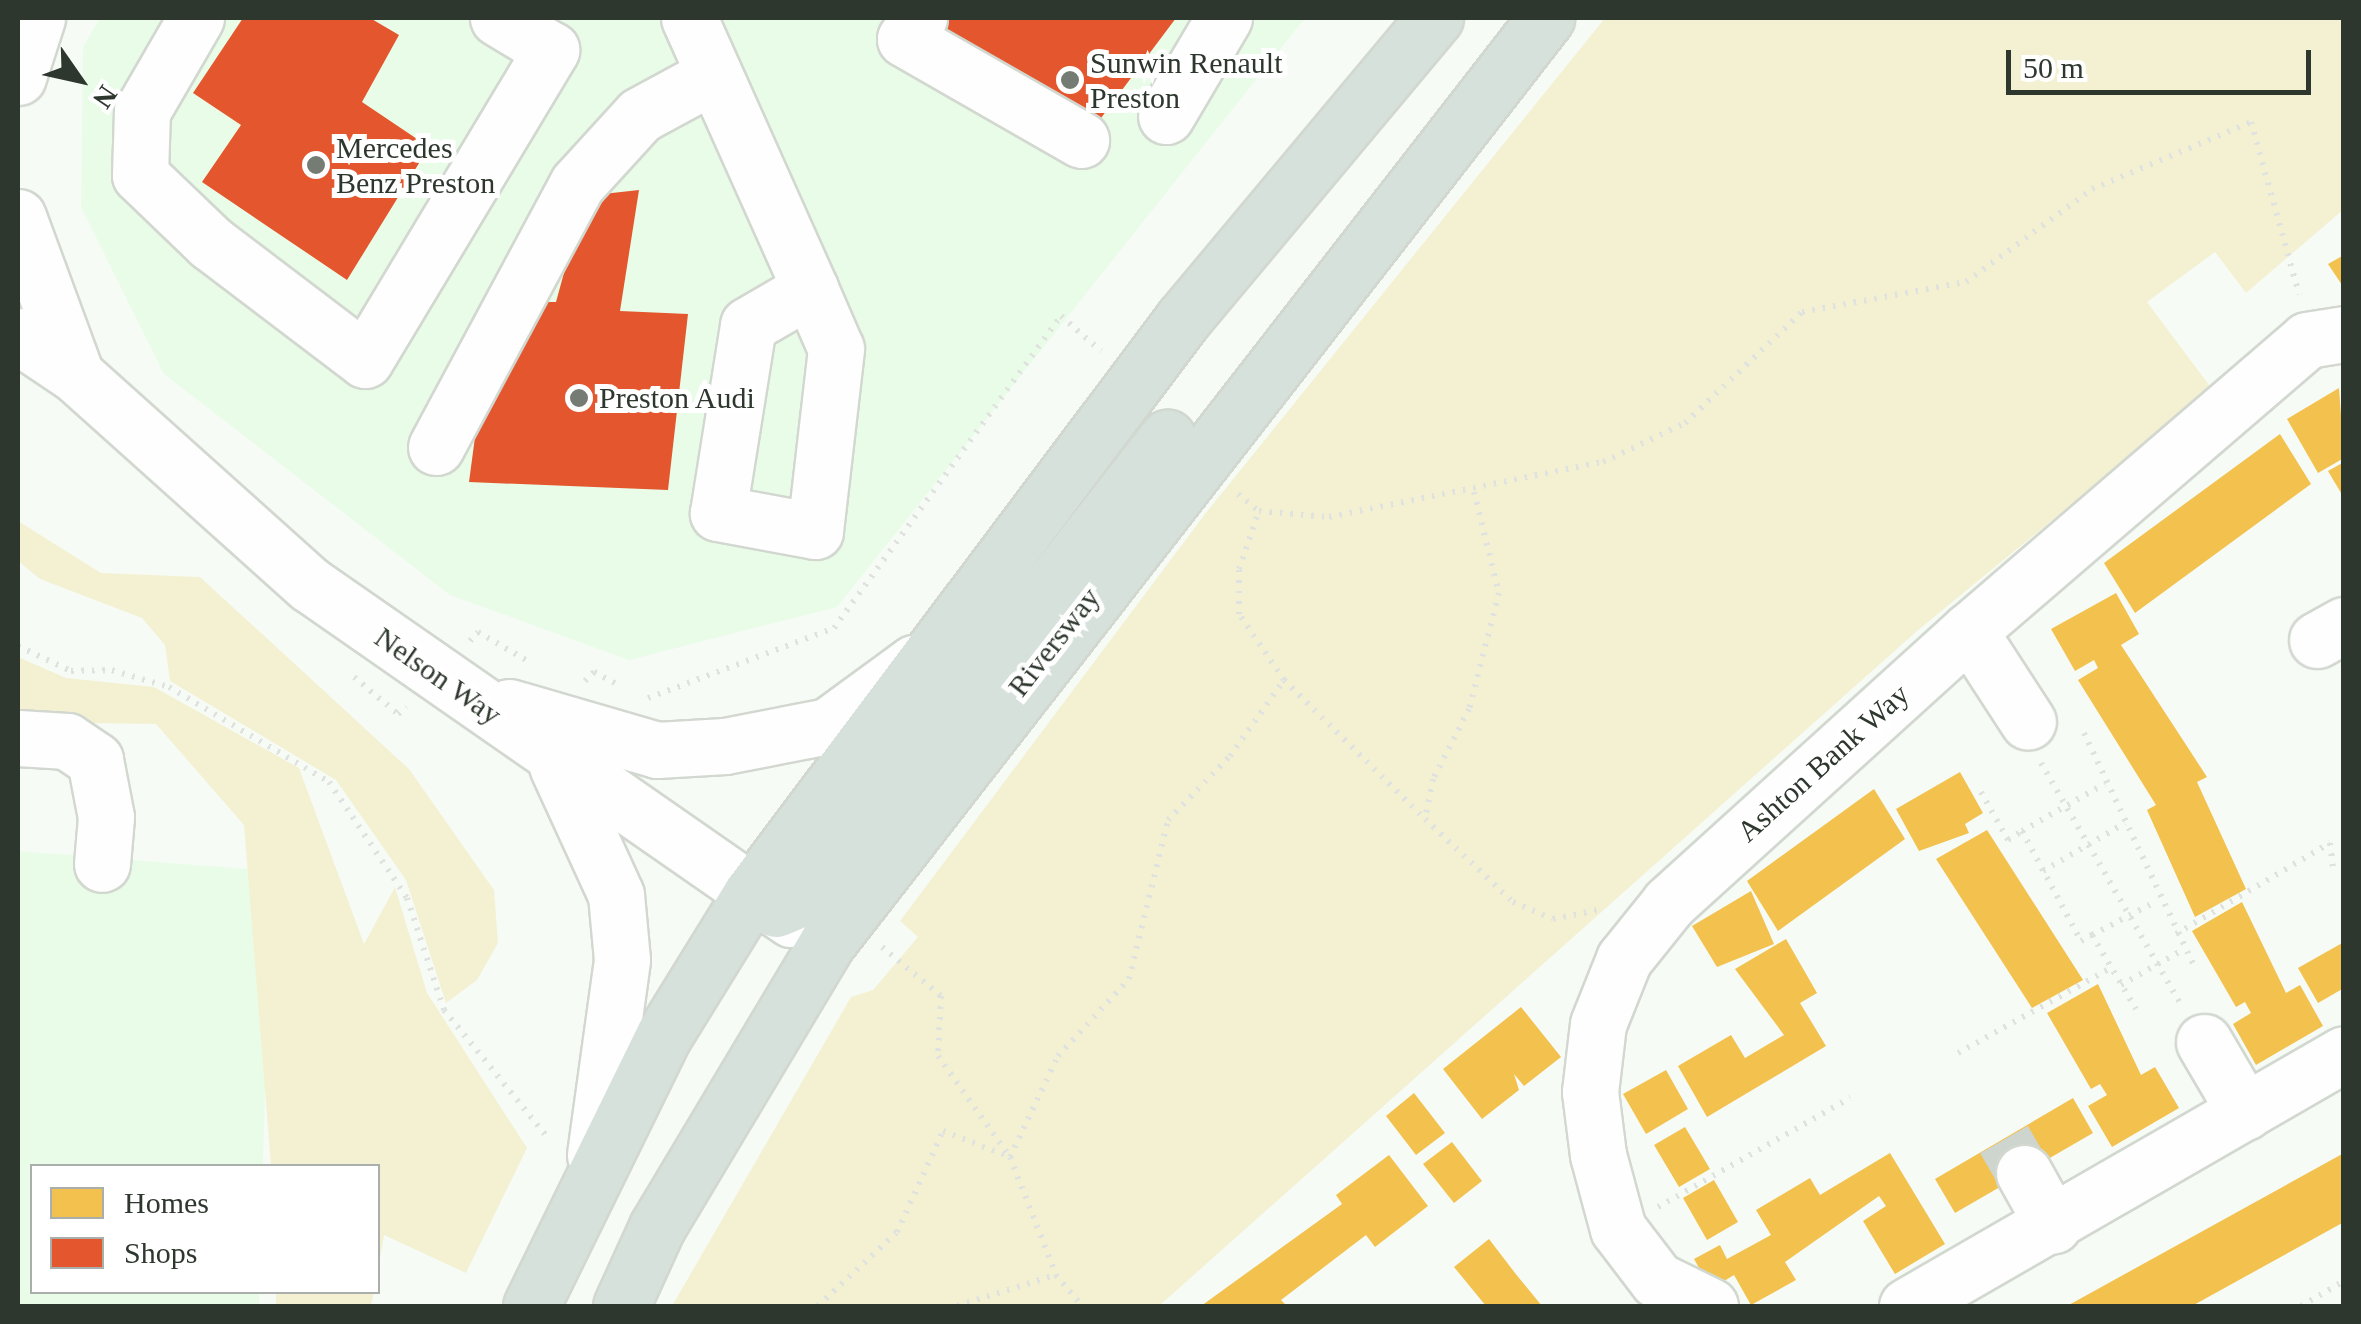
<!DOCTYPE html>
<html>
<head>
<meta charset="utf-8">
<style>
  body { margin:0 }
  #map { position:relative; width:2361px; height:1324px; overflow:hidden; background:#f6fbf6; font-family:"Times New Roman",serif }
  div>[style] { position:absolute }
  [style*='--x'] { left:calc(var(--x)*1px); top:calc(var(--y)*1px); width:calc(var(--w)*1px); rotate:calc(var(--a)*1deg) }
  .built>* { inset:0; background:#e9fce7 }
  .green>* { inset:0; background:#f4f1d3 }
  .homes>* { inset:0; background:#f2c14e }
  .shops>* { inset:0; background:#e4572e }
  .minor-tunnel>* { height:55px; margin-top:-27.5px; transform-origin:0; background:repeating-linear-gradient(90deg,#ced4ce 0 55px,transparent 0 83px) }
  .path>* { height:6px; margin-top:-3px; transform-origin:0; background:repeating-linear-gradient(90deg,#e0e2e0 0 2.5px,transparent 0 10.5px) }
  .roads { filter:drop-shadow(2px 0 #d2d8d0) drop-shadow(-2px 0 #d2d8d0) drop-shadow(0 2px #d2d8d0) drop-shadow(0 -2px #d2d8d0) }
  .minor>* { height:55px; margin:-27.5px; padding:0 27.5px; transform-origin:27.5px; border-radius:27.5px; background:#fefefe }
  .highway>* { height:55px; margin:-27.5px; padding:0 27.5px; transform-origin:27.5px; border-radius:27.5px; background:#d7e1dc }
  .dots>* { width:28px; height:28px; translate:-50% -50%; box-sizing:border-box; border:5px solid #fff; border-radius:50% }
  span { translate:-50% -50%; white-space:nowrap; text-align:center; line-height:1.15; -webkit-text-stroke:10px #fff; paint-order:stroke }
  .poi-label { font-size:30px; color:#2e372d }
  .left { translate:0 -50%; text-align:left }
  .street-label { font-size:30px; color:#2e372d }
  .frame { position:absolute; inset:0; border:20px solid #2e372d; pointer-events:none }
  .legend { position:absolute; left:30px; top:1164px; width:350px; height:130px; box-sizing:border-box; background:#fff; border:2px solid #abafab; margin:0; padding:12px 18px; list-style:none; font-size:30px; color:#2e372d }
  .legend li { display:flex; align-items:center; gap:20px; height:50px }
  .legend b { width:50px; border:2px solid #abafab }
  .north { position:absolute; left:30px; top:30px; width:100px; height:100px; -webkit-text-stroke:8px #fff; paint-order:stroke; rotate:124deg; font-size:28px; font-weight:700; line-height:40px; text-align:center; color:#2e372d }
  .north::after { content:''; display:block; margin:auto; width:35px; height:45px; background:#2e372d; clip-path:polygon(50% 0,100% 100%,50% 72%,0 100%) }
  .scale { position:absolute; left:2006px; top:50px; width:305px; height:45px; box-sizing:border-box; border:5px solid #2e372d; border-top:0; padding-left:12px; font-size:30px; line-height:35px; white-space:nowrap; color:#2e372d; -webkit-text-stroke:8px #fff; paint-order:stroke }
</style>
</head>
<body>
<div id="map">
  <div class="built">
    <i style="clip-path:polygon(100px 18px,1305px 18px,837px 607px,629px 660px,450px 595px,164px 374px,81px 207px,83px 47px)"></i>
    <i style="clip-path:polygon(18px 851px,271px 871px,263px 1166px,32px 1166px,32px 1292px,259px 1292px,259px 1306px,18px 1306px)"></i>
  </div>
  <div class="green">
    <i style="clip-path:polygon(1605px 18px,2343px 18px,2343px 210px,2246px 293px,2215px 252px,2147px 302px,2212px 389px,1917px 631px,1159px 1306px,672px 1306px,851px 997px,873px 990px,918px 937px,900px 921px,1205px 514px)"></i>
    <i style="clip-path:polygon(18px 521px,101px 573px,200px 577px,409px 769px,494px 890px,498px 943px,477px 980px,446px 1003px,406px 880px,336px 780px,170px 681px,165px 645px,142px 618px,40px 579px,18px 561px)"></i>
    <i style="clip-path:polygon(18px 657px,66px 678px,154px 687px,299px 768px,364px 944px,395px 887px,427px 993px,527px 1148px,466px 1273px,384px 1235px,378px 1269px,378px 1166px,271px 1166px,244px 825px,156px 724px,18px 722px)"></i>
    <i style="clip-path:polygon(276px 1292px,374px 1292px,371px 1306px,276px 1306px)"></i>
  </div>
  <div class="homes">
    <i style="clip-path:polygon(2344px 255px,2344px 288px,2328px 264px)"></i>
    <i style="clip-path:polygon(2339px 388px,2344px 458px,2318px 473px,2287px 419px)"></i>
    <i style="clip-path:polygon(2280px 434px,2311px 484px,2135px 613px,2104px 563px)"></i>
    <i style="clip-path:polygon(2344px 462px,2344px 498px,2328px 471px)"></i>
    <i style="clip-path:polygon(2116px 593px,2139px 634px,2121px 645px,2207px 777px,2197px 782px,2246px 889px,2195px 917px,2147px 810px,2156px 805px,2078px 680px,2098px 668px,2094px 660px,2075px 671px,2051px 629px)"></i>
    <i style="clip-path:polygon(1960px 772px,1983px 813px,1965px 824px,1969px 833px,1919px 851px,1896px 809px)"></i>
    <i style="clip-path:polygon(1874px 789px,1905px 839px,1778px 931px,1747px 881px)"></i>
    <i style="clip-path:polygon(1987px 830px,2083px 980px,2032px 1008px,1936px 859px)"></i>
    <i style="clip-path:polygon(1751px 891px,1774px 944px,1717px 967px,1692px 926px)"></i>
    <i style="clip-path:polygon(2242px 902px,2286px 993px,2300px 985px,2323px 1026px,2256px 1065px,2233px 1024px,2251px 1013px,2245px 1002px,2236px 1007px,2192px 931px)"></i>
    <i style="clip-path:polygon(1786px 939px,1817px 993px,1800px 1003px,1826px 1046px,1707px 1117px,1678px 1066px,1731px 1035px,1745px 1058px,1784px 1035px,1735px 969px)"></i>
    <i style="clip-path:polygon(2344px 942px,2344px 988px,2318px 1003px,2298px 968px)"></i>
    <i style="clip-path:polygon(2098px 984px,2141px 1075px,2155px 1067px,2179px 1108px,2112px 1147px,2088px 1106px,2107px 1095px,2100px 1084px,2091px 1089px,2047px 1013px)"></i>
    <i style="clip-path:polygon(1521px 1007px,1561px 1057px,1524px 1086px,1514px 1074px,1519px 1090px,1482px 1119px,1443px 1069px)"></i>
    <i style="clip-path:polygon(1666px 1070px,1688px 1109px,1646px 1134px,1623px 1094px)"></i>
    <i style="clip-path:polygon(1414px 1093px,1445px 1133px,1416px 1155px,1386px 1116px)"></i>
    <i style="clip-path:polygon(2073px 1098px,2093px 1133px,1955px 1213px,1935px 1179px)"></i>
    <i style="clip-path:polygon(1685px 1127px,1710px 1169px,1679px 1187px,1654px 1145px)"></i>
    <i style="clip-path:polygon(1452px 1142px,1482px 1181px,1454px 1203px,1423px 1164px)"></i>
    <i style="clip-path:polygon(1890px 1153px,1945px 1244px,1895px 1274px,1863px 1221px,1886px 1206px,1879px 1196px,1785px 1262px,1796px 1280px,1751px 1305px,1734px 1275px,1711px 1289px,1694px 1259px,1720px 1245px,1727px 1259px,1771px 1235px,1756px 1210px,1810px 1178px,1820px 1195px)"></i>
    <i style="clip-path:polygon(2344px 1153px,2344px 1222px,2315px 1238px,2192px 1306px,2067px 1306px)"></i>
    <i style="clip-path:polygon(1389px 1155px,1428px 1206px,1375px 1247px,1366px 1235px,1281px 1300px,1287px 1306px,1201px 1306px,1342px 1204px,1336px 1195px)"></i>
    <i style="clip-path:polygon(1714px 1180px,1738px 1222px,1707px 1240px,1683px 1198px)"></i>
    <i style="clip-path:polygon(1489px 1239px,1515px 1273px,1542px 1306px,1486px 1306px,1454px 1267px)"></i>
  </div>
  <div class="shops">
    <i style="clip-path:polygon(243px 18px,370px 18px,399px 35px,362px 102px,429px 147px,347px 280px,202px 182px,241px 125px,193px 93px)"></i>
    <i style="clip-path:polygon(937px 18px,1176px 18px,1095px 126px,926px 34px)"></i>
    <i style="clip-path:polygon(639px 190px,620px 311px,688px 314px,668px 490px,469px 482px,493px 302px,556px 302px,585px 196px)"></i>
  </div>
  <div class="minor-tunnel">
    <i style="--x:2004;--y:1139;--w:39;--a:60"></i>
  </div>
  <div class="path">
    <i style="--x:1474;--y:492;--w:104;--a:76.1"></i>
    <i style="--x:1499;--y:593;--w:120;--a:104.5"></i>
    <i style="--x:1469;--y:709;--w:79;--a:117.2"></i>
    <i style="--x:1433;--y:779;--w:41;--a:101.3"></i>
    <i style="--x:1425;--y:819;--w:121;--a:43.3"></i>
    <i style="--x:1513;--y:902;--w:43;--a:23"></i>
    <i style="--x:1553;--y:919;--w:51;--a:-11.3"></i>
    <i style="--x:1238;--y:494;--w:27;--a:39"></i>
    <i style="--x:1259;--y:511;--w:70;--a:4.9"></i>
    <i style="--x:1329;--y:517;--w:279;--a:-11.4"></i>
    <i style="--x:1603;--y:462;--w:91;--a:-25.4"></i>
    <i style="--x:1685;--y:423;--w:161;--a:-43.5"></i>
    <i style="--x:1802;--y:312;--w:167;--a:-10.4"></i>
    <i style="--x:1966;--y:282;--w:157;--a:-36.4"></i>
    <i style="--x:2092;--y:189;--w:173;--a:-22.8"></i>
    <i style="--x:2251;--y:122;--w:179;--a:74.4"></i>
    <i style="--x:470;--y:641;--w:12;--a:-48"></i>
    <i style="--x:478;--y:632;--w:56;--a:30.3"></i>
    <i style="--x:18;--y:646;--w:59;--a:25.3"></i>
    <i style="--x:71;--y:671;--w:41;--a:-1.4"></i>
    <i style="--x:112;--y:670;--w:59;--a:16.6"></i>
    <i style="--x:169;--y:687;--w:186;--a:30.7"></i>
    <i style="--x:329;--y:782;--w:140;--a:56.1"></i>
    <i style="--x:407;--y:898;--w:118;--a:71.7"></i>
    <i style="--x:444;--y:1010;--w:166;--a:50.9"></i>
    <i style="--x:354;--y:677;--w:57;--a:40.1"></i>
    <i style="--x:398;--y:714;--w:11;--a:-41"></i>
    <i style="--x:1284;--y:680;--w:197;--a:44.6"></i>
    <i style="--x:585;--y:681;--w:13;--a:-45"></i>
    <i style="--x:594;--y:672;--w:30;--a:28"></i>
    <i style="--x:648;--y:698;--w:199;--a:-20.6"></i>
    <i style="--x:834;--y:628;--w:386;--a:-54"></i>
    <i style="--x:1061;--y:316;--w:53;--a:41.2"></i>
    <i style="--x:2084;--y:733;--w:262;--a:64.7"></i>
    <i style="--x:2041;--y:763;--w:277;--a:59.9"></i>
    <i style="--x:1981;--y:792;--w:55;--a:60.6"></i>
    <i style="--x:2008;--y:840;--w:17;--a:-33"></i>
    <i style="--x:2022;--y:831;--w:125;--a:61.8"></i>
    <i style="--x:2081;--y:941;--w:13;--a:-29"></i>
    <i style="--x:2092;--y:935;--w:86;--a:59.3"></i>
    <i style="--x:2022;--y:831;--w:95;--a:-29.8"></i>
    <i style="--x:2043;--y:871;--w:95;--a:-30.3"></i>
    <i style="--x:2176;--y:934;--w:179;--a:-30.6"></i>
    <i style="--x:2330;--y:843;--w:25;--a:83"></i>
    <i style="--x:2092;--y:935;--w:73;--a:-27.6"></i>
    <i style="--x:882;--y:947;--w:77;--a:39.7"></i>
    <i style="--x:941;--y:996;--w:60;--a:92.9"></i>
    <i style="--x:938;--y:1056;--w:124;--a:54.5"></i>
    <i style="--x:1010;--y:1157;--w:127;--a:68.7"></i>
    <i style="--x:1056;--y:1275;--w:40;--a:50"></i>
    <i style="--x:2121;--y:985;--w:73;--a:-29.7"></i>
    <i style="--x:1958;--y:1053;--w:175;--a:-29.1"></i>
    <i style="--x:1658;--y:1207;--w:221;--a:-29.6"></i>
    <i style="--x:818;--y:1306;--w:108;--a:-43.1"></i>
    <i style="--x:897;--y:1232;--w:111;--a:-65.5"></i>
    <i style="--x:943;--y:1131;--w:72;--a:21.2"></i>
    <i style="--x:1010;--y:1157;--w:112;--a:-64.6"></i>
    <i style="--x:1058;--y:1056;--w:105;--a:-47.3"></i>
    <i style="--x:1129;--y:979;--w:164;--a:-76.2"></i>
    <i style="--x:1168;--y:820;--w:89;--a:-45.9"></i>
    <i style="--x:1230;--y:756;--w:93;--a:-54.6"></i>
    <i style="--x:1284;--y:680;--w:80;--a:-124.3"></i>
    <i style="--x:1239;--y:614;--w:45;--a:-90"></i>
    <i style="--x:1239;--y:569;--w:61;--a:-71"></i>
    <i style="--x:957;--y:1306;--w:104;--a:-17.4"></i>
    <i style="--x:2301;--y:1306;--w:50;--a:-30.2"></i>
  </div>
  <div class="roads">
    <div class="minor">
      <i style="--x:196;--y:18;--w:108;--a:120.1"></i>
      <i style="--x:142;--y:111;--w:64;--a:91.8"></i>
      <i style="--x:140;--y:175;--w:98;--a:43.8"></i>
      <i style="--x:211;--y:243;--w:193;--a:37.2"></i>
      <i style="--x:365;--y:360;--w:362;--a:-59"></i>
      <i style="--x:551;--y:50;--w:62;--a:-148.9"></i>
      <i style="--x:689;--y:18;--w:297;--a:65.9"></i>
      <i style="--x:810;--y:289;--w:65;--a:66.6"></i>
      <i style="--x:836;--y:349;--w:183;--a:96.6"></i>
      <i style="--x:815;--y:531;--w:99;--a:-169.5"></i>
      <i style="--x:718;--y:513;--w:190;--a:-80.9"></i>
      <i style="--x:748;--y:325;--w:72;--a:-30.1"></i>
      <i style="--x:919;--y:18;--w:25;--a:124"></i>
      <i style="--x:905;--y:39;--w:203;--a:29.8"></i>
      <i style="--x:18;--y:77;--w:62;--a:-72.1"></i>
      <i style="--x:1166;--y:116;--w:114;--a:-59.4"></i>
      <i style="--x:18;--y:217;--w:168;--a:69.8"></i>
      <i style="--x:18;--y:336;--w:70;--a:33.9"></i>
      <i style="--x:76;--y:375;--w:313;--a:41.9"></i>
      <i style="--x:309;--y:584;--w:587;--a:34.8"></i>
      <i style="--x:436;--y:447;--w:298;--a:-61.8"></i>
      <i style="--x:577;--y:184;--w:93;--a:-47.6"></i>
      <i style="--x:640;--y:115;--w:84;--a:-28.4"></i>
      <i style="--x:1969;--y:631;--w:108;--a:57"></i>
      <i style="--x:2317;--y:640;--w:31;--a:-29"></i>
      <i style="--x:509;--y:707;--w:154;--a:16.2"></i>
      <i style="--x:657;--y:750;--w:68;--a:-3.4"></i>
      <i style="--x:725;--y:746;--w:105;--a:-11"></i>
      <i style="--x:828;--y:726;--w:107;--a:-36.2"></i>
      <i style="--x:18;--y:738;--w:49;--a:3.5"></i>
      <i style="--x:67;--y:741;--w:34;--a:34"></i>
      <i style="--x:95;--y:760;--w:58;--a:79.1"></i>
      <i style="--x:106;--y:817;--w:47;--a:94.9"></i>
      <i style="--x:557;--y:766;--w:142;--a:65.4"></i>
      <i style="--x:616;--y:895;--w:65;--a:84.7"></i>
      <i style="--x:622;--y:960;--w:197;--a:97.9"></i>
      <i style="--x:2204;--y:1042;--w:81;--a:59.6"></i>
      <i style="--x:2024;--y:1173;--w:60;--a:60.9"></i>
      <i style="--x:1710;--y:1306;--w:59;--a:-153.9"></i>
      <i style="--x:1657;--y:1280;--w:64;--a:-127.4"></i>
      <i style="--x:1618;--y:1229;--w:77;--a:-105.1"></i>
      <i style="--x:1598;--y:1155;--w:64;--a:-97.2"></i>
      <i style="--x:1590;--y:1092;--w:68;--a:-83.3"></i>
      <i style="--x:1598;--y:1024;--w:70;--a:-68.2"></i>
      <i style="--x:1624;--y:959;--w:72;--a:-51.2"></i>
      <i style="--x:1669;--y:903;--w:405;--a:-42.2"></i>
      <i style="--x:1969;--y:631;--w:446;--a:-40.7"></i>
      <i style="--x:2307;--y:340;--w:37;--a:-9"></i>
      <i style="--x:1907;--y:1306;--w:504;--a:-29.97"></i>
    </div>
    <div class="highway">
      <i style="--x:776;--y:909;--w:38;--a:-23"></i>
      <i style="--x:811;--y:894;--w:579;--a:-52.02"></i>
      <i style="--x:531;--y:1306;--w:302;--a:-63.9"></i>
      <i style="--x:664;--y:1035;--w:166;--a:-58.3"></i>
      <i style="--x:751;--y:894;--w:719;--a:-53.08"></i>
      <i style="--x:1183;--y:319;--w:393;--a:-50.1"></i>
      <i style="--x:621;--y:1306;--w:87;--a:-65.5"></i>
      <i style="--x:657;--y:1227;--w:331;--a:-59.1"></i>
      <i style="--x:827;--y:943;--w:1172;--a:-52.14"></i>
    </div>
  </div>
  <div class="dots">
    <i style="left:1070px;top:80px;background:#747c73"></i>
    <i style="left:316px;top:165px;background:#747c73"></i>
    <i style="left:579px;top:398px;background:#747c73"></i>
  </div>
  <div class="poi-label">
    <span class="left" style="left:1090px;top:80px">Sunwin Renault<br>Preston</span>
    <span class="left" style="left:336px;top:165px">Mercedes<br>Benz Preston</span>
    <span class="left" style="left:599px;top:398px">Preston Audi</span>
  </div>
  <div class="street-label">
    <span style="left:1054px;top:642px;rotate:-52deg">Riversway</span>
    <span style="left:438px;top:676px;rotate:35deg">Nelson Way</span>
    <span style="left:1823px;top:763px;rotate:-42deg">Ashton Bank Way</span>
  </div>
  <div class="frame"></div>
  <ul class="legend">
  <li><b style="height:28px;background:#f2c14e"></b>Homes</li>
  <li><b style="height:28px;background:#e4572e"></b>Shops</li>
  </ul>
  <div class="north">N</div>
  <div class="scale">50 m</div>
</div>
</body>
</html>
